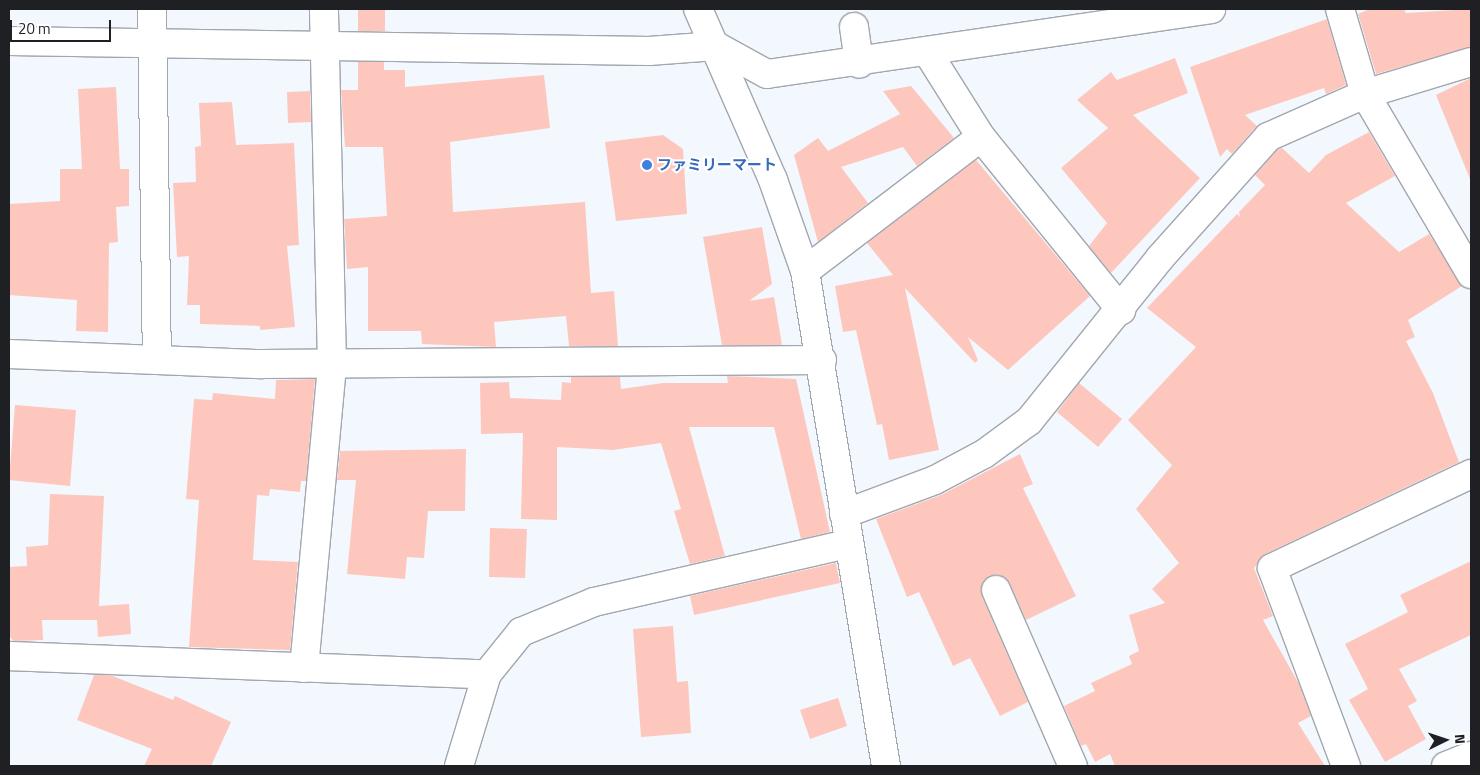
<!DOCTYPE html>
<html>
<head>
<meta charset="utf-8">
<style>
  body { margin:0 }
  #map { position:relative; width:1480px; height:775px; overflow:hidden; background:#f3f8fe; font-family:"Titillium Web","Noto Sans JP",sans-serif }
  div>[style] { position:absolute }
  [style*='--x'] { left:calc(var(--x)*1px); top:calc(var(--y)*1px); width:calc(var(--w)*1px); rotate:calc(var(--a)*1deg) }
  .building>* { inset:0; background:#fec7be }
  .roads { filter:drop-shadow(1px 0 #a1a7ae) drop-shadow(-1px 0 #a1a7ae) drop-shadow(0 1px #a1a7ae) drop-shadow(0 -1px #a1a7ae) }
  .minor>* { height:28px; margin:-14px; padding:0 14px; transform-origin:14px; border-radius:14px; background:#fff }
  .dots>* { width:14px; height:14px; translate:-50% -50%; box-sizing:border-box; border:2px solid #fff; border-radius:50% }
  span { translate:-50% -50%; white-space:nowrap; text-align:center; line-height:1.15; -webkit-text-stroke:4px #fff; paint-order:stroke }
  .shop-label { font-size:15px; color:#366cbe; font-weight:700 }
  .left { translate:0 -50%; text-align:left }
  .frame { position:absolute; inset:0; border:10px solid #1e2023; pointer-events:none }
  .north { position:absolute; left:1420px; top:715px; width:50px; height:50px; -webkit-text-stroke:4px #fff; paint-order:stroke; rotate:86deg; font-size:14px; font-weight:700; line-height:20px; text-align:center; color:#1e2023 }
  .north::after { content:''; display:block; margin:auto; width:18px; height:22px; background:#1e2023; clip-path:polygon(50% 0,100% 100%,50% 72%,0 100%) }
  .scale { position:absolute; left:10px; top:20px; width:101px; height:22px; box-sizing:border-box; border:2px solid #1e2023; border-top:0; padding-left:6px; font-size:15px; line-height:18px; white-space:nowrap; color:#1e2023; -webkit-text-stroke:4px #fff; paint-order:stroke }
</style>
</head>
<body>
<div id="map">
  <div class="building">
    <i style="clip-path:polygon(358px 9px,385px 9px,385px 31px,358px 31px)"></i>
    <i style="clip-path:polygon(1370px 9px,1404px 9px,1406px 13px,1471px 9px,1471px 47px,1376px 74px,1358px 14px)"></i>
    <i style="clip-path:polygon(1327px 19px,1346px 85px,1326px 94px,1324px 88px,1245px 115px,1257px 126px,1232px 154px,1227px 149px,1220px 157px,1190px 67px)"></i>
    <i style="clip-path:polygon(1175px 58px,1188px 93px,1133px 115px,1200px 178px,1111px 273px,1089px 246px,1107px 223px,1061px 168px,1108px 128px,1077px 100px,1111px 72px,1117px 80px)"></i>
    <i style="clip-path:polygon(358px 62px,384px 62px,384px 70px,405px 70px,405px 87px,544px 75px,550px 128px,450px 142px,453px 212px,585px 202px,591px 293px,614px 291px,618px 346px,569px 346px,566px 316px,494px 322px,496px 347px,422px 344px,421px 331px,368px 331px,368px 267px,347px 269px,344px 219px,387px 216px,383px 147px,345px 147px,341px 90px,358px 90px)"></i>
    <i style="clip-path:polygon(1471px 78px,1471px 179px,1470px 179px,1436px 95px)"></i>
    <i style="clip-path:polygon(911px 86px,954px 138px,917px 166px,903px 147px,841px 167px,868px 203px,818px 242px,794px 155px,818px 138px,828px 151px,900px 114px,883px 91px)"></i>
    <i style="clip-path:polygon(116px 87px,120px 169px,129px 169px,129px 206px,116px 207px,118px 242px,109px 243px,108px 332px,76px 331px,77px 300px,9px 295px,9px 204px,60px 201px,60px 169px,82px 169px,78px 89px)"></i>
    <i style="clip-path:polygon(310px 91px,311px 122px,288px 123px,287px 92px)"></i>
    <i style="clip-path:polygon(232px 102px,236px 145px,294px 143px,299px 245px,287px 246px,295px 327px,260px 330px,260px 326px,200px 324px,200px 305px,187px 305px,189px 256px,177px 257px,173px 183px,196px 182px,195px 147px,201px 146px,199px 103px)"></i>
    <i style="clip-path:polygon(1369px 132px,1395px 176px,1346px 203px,1399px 252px,1429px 234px,1462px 286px,1408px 320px,1415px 337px,1406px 341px,1433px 393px,1459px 462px,1265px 554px,1254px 568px,1273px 616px,1263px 620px,1299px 684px,1311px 716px,1298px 723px,1325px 766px,1115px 766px,1110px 754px,1095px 762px,1086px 744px,1081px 746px,1064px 706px,1095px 691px,1091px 683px,1132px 664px,1129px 656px,1139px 651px,1129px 615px,1165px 603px,1152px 589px,1179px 563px,1136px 509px,1172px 465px,1128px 420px,1196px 347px,1147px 308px,1237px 214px,1240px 217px,1239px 212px,1265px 185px,1255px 175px,1277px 150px,1282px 148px,1309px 173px,1326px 155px)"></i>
    <i style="clip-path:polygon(663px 135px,683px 149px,687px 214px,616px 221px,605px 142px)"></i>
    <i style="clip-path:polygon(976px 160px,1090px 296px,1008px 370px,968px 337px,978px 360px,975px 363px,905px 288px,939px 450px,889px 460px,882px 424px,877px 425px,856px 330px,843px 332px,835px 286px,893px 275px,867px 243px)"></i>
    <i style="clip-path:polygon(762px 227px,772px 284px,749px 301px,774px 297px,782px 345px,722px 345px,703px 237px)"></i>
    <i style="clip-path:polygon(727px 376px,796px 379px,830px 532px,801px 539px,774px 427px,689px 427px,725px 556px,690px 564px,674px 511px,681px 509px,661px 443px,613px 450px,557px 447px,557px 520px,521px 519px,523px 433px,481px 434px,480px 383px,509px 382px,510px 398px,561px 400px,562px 382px,571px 383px,571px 377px,620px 377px,621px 389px,663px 383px,728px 383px)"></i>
    <i style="clip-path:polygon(315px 379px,306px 481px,301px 481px,300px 492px,270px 489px,269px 496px,257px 495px,253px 560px,298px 562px,290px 650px,189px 647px,199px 500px,186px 499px,194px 399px,212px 400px,213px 393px,275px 399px,276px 380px)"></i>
    <i style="clip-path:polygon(1079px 383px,1122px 419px,1098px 447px,1057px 412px)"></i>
    <i style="clip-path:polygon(15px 405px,76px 410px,70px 486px,9px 480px)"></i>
    <i style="clip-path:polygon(466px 449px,465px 511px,428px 511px,424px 558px,407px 557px,405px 579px,347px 574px,356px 480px,337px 480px,340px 451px)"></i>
    <i style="clip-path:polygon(1020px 454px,1033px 484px,1023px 488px,1076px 596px,1026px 620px,1006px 578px,997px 574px,983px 581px,982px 596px,1028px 702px,1000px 716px,970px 658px,953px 666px,919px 592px,907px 597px,876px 519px,941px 495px)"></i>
    <i style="clip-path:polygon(50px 494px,104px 496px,99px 606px,129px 604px,131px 634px,98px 637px,97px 620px,42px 620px,43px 640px,13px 641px,9px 635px,9px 567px,27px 566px,26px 547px,48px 545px)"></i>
    <i style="clip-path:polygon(490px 528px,527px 529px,525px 578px,489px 577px)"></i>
    <i style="clip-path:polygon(1471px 561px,1471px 635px,1399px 669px,1417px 701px,1408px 706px,1426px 739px,1385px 762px,1349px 700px,1368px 689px,1345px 644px,1408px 612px,1400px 595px)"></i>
    <i style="clip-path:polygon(836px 563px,840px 583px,694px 615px,690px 596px)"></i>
    <i style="clip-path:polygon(673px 626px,677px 682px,688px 681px,691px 733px,641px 737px,633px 629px)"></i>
    <i style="clip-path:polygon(94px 675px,110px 675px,173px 700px,175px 696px,231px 722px,211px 766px,144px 766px,152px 749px,77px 720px)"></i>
    <i style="clip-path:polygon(838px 698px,847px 726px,810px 739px,800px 710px)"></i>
  </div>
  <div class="roads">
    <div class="minor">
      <i style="--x:152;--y:9;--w:351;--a:89.2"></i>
      <i style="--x:698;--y:9;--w:187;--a:66.3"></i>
      <i style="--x:773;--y:180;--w:96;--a:70.6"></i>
      <i style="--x:805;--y:271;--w:502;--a:80.71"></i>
      <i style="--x:1340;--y:9;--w:89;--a:73.6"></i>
      <i style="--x:1365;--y:94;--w:209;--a:59.5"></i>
      <i style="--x:854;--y:27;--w:37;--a:82"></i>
      <i style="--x:9;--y:41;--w:640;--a:0.9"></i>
      <i style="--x:649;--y:51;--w:67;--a:-4.3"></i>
      <i style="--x:716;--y:46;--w:58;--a:28.8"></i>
      <i style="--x:767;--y:74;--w:449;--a:-8.3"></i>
      <i style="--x:928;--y:53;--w:99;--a:57.8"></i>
      <i style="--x:981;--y:137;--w:223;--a:51"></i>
      <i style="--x:805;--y:271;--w:221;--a:-37.3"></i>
      <i style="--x:9;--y:354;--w:253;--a:2.3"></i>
      <i style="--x:262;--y:364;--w:560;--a:-0.41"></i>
      <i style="--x:844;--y:514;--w:97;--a:-20.5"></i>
      <i style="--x:935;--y:480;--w:55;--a:-28"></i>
      <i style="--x:984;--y:454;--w:56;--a:-36.3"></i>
      <i style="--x:1029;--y:421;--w:209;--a:-51.2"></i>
      <i style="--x:1160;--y:258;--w:162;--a:-48.2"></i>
      <i style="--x:1268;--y:137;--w:106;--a:-23.9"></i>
      <i style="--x:1365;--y:94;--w:111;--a:-16.8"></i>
      <i style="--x:996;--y:590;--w:192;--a:66.4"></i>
      <i style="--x:9;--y:656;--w:478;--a:2.2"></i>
      <i style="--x:304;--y:668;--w:305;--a:-84.7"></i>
      <i style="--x:332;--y:364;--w:355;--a:-91.3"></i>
      <i style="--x:459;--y:766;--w:96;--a:-73.1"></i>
      <i style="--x:487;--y:674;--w:54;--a:-51"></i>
      <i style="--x:521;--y:632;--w:79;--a:-22.3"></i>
      <i style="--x:594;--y:602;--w:261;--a:-12.9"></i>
      <i style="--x:1346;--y:766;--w:211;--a:-110.5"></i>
      <i style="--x:1272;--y:568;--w:220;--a:-25.3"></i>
      <i style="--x:1446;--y:766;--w:27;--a:-22"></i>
    </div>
  </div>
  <div class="dots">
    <i style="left:647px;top:165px;background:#3f7fe0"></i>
  </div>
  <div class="shop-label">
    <span class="left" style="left:657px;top:165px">ファミリーマート</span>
  </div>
  <div class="frame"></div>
  <div class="north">N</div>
  <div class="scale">20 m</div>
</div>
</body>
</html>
